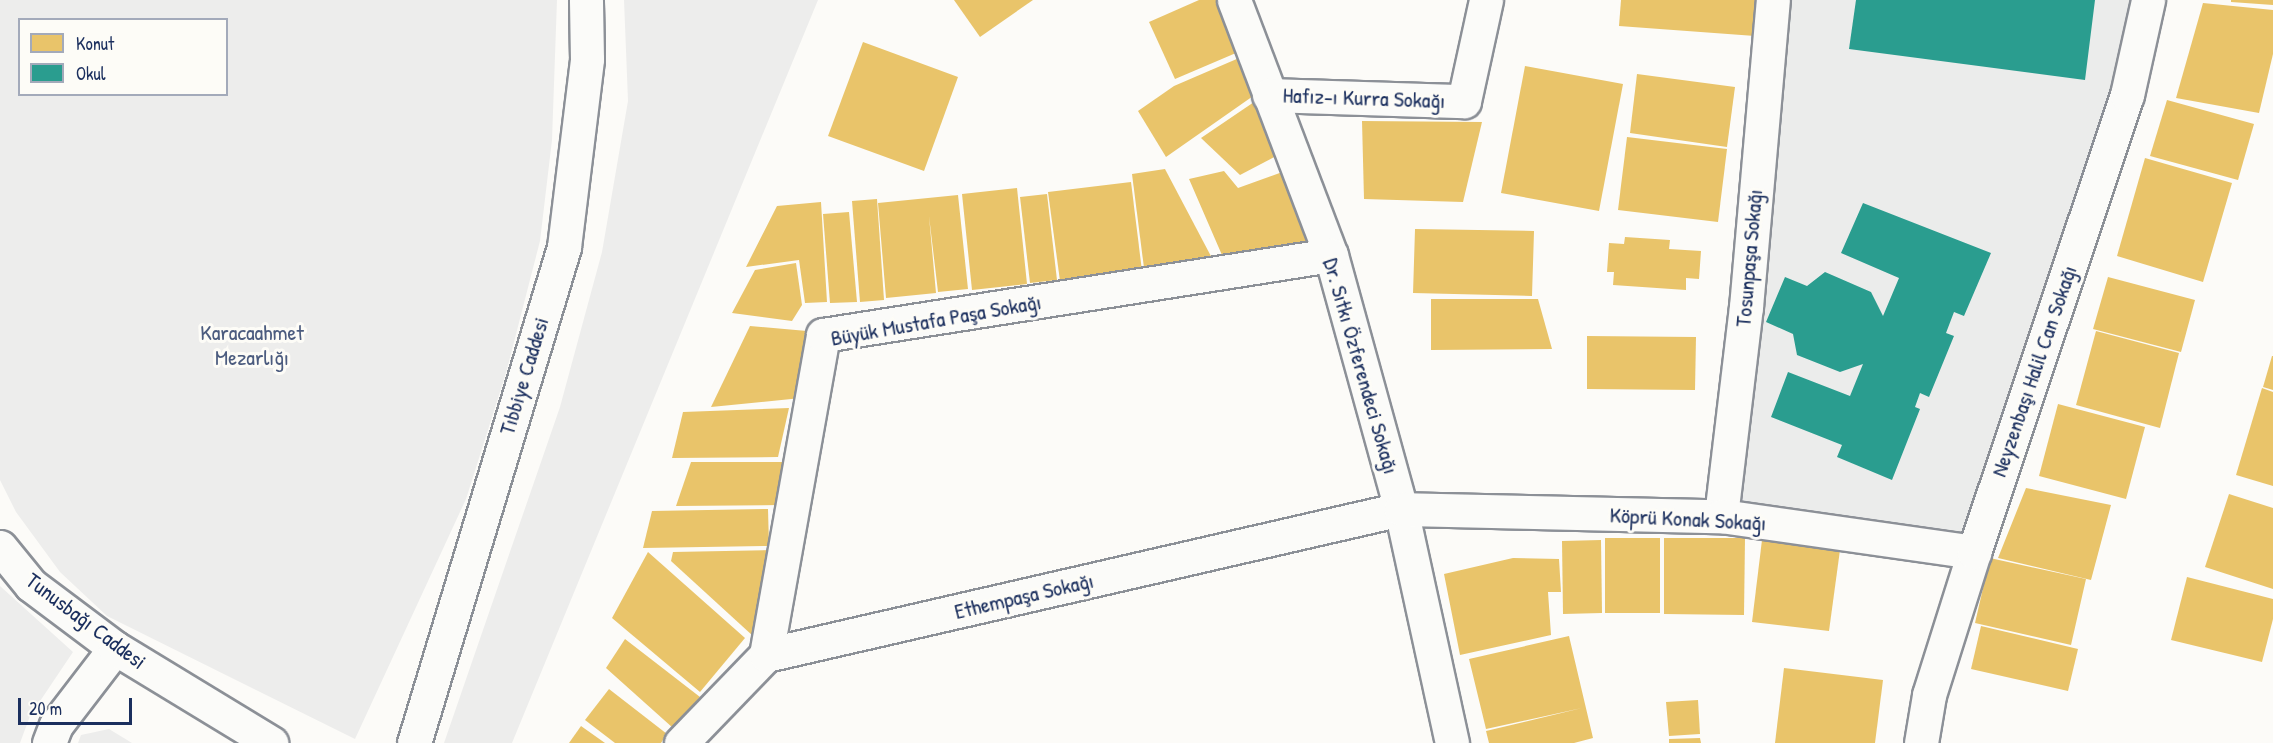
<!DOCTYPE html>
<html>
<head>
<meta charset="utf-8">
<style>
  body { margin:0 }
  #map { position:relative; width:2273px; height:743px; overflow:hidden; background:#fcfbf8; font-family:"Patrick Hand",sans-serif }
  div>[style] { position:absolute }
  [style*='--x'] { left:calc(var(--x)*1px); top:calc(var(--y)*1px); width:calc(var(--w)*1px); rotate:calc(var(--a)*1deg) }
  .built>* { inset:0; background:#ebeceb }
  .green>* { inset:0; background:#ededec }
  .homes>* { inset:0; background:#e9c46a }
  .schools>* { inset:0; background:#2a9d8f }
  .roads { filter:drop-shadow(2px 0 #8c9097) drop-shadow(-2px 0 #8c9097) drop-shadow(0 2px #8c9097) drop-shadow(0 -2px #8c9097) }
  .minor>* { height:33px; margin:-16.5px; padding:0 16.5px; transform-origin:16.5px; border-radius:16.5px; background:#fbfbf9 }
  .major>* { height:33px; margin:-16.5px; padding:0 16.5px; transform-origin:16.5px; border-radius:16.5px; background:#fbfbf9 }
  span { translate:-50% -50%; white-space:nowrap; text-align:center; line-height:1.15; -webkit-text-stroke:6px #fdfcf7; paint-order:stroke }
  .street-label { font-size:22px; color:#1b2f5e }
  .park-label { font-size:22px; color:#4c5c7f }
  .legend { position:absolute; left:18px; top:18px; width:210px; height:78px; box-sizing:border-box; background:#fdfcf7; border:2px solid #a3aaba; margin:0; padding:8px 10px; list-style:none; font-size:18px; color:#1b2f5e }
  .legend li { display:flex; align-items:center; gap:12px; height:30px }
  .legend b { width:30px; border:2px solid #a3aaba }
  .scale { position:absolute; left:18px; top:698px; width:114px; height:27px; box-sizing:border-box; border:3px solid #1b2f5e; border-top:0; padding-left:8px; font-size:18px; line-height:21px; white-space:nowrap; color:#1b2f5e; -webkit-text-stroke:4px #fdfcf7; paint-order:stroke }
</style>
</head>
<body>
<div id="map">
  <div class="built">
    <i style="clip-path:polygon(1773px 0,2148px 0,1974px 552px,1721px 516px)"></i>
  </div>
  <div class="green">
    <i style="clip-path:polygon(evenodd,0 0,557px 0,552px 140px,540px 241px,506px 373px,466px 499px,355px 739px,107px 616px,60px 572px,16px 512px,0 480px,0 0,20px 20px,226px 20px,226px 94px,20px 94px,20px 20px)"></i>
    <i style="clip-path:polygon(624px 0,818px 0,512px 743px,444px 743px,560px 407px,602px 252px,628px 101px)"></i>
    <i style="clip-path:polygon(0 586px,73px 652px,30px 716px,20px 743px,0 743px)"></i>
    <i style="clip-path:polygon(109px 729px,132px 743px,78px 743px,81px 735px)"></i>
  </div>
  <div class="homes">
    <i style="clip-path:polygon(954px 0,1033px 0,980px 37px)"></i>
    <i style="clip-path:polygon(1199px 0,1222px 0,1243px 50px,1175px 79px,1149px 22px)"></i>
    <i style="clip-path:polygon(1621px 0,1757px 0,1755px 36px,1619px 26px)"></i>
    <i style="clip-path:polygon(2231px 0,2273px 0,2273px 5px,2231px 2px)"></i>
    <i style="clip-path:polygon(2203px 3px,2273px 10px,2273px 54px,2259px 113px,2176px 98px)"></i>
    <i style="clip-path:polygon(863px 42px,958px 77px,924px 171px,828px 136px)"></i>
    <i style="clip-path:polygon(1239px 58px,1256px 94px,1166px 157px,1138px 111px,1174px 86px)"></i>
    <i style="clip-path:polygon(1525px 66px,1623px 84px,1599px 211px,1501px 193px)"></i>
    <i style="clip-path:polygon(1637px 74px,1735px 87px,1727px 147px,1630px 133px)"></i>
    <i style="clip-path:polygon(1257px 100px,1282px 153px,1240px 175px,1201px 138px)"></i>
    <i style="clip-path:polygon(2167px 100px,2254px 124px,2238px 180px,2150px 156px)"></i>
    <i style="clip-path:polygon(1362px 121px,1482px 122px,1463px 202px,1364px 199px)"></i>
    <i style="clip-path:polygon(1627px 137px,1727px 149px,1718px 222px,1618px 210px)"></i>
    <i style="clip-path:polygon(2145px 158px,2232px 183px,2203px 282px,2117px 256px)"></i>
    <i style="clip-path:polygon(1165px 169px,1213px 260px,1144px 268px,1132px 174px)"></i>
    <i style="clip-path:polygon(1288px 170px,1322px 248px,1225px 262px,1189px 179px,1224px 171px,1238px 188px)"></i>
    <i style="clip-path:polygon(1131px 182px,1142px 271px,1060px 281px,1048px 192px)"></i>
    <i style="clip-path:polygon(1017px 188px,1027px 284px,972px 290px,962px 194px)"></i>
    <i style="clip-path:polygon(1047px 194px,1057px 280px,1030px 283px,1020px 197px)"></i>
    <i style="clip-path:polygon(958px 195px,968px 289px,938px 292px,929px 216px,936px 293px,886px 298px,878px 203px)"></i>
    <i style="clip-path:polygon(877px 199px,884px 300px,860px 302px,852px 201px)"></i>
    <i style="clip-path:polygon(821px 202px,827px 302px,805px 303px,799px 260px,746px 267px,777px 206px)"></i>
    <i style="clip-path:polygon(849px 212px,857px 302px,830px 303px,823px 214px)"></i>
    <i style="clip-path:polygon(1415px 229px,1534px 231px,1532px 296px,1413px 293px)"></i>
    <i style="clip-path:polygon(1625px 237px,1670px 240px,1669px 249px,1701px 251px,1699px 279px,1686px 278px,1686px 290px,1613px 285px,1614px 272px,1607px 272px,1609px 243px,1624px 244px)"></i>
    <i style="clip-path:polygon(796px 263px,802px 305px,792px 321px,732px 313px,755px 270px)"></i>
    <i style="clip-path:polygon(2108px 277px,2195px 300px,2181px 352px,2093px 329px)"></i>
    <i style="clip-path:polygon(1431px 299px,1538px 299px,1552px 349px,1431px 350px)"></i>
    <i style="clip-path:polygon(750px 326px,807px 331px,801px 398px,711px 407px)"></i>
    <i style="clip-path:polygon(2096px 331px,2179px 353px,2160px 428px,2076px 405px)"></i>
    <i style="clip-path:polygon(1587px 336px,1696px 337px,1695px 390px,1587px 389px)"></i>
    <i style="clip-path:polygon(2272px 356px,2273px 356px,2273px 390px,2263px 387px)"></i>
    <i style="clip-path:polygon(2262px 388px,2273px 392px,2273px 486px,2236px 475px)"></i>
    <i style="clip-path:polygon(2058px 404px,2145px 427px,2126px 499px,2039px 476px)"></i>
    <i style="clip-path:polygon(789px 408px,778px 457px,672px 458px,683px 412px)"></i>
    <i style="clip-path:polygon(691px 462px,787px 462px,780px 505px,676px 506px)"></i>
    <i style="clip-path:polygon(2026px 488px,2111px 505px,2091px 580px,1998px 558px)"></i>
    <i style="clip-path:polygon(2229px 494px,2273px 508px,2273px 589px,2205px 567px)"></i>
    <i style="clip-path:polygon(768px 509px,769px 546px,643px 548px,652px 511px)"></i>
    <i style="clip-path:polygon(1605px 538px,1660px 538px,1660px 613px,1605px 613px)"></i>
    <i style="clip-path:polygon(1664px 538px,1745px 538px,1744px 615px,1664px 614px)"></i>
    <i style="clip-path:polygon(1601px 540px,1602px 613px,1563px 614px,1562px 541px)"></i>
    <i style="clip-path:polygon(1762px 540px,1840px 550px,1829px 631px,1752px 622px)"></i>
    <i style="clip-path:polygon(773px 550px,753px 636px,671px 561px,673px 552px)"></i>
    <i style="clip-path:polygon(648px 552px,745px 638px,700px 692px,612px 618px)"></i>
    <i style="clip-path:polygon(1513px 558px,1559px 559px,1561px 592px,1548px 592px,1551px 635px,1460px 655px,1444px 574px)"></i>
    <i style="clip-path:polygon(1990px 558px,2086px 579px,2071px 645px,1975px 623px)"></i>
    <i style="clip-path:polygon(2187px 577px,2273px 599px,2273px 619px,2262px 662px,2171px 640px)"></i>
    <i style="clip-path:polygon(1981px 626px,2078px 649px,2068px 691px,1971px 669px)"></i>
    <i style="clip-path:polygon(1569px 636px,1593px 738px,1574px 743px,1489px 743px,1486px 731px,1582px 708px,1486px 729px,1469px 659px)"></i>
    <i style="clip-path:polygon(625px 639px,700px 697px,673px 728px,606px 668px)"></i>
    <i style="clip-path:polygon(1784px 668px,1883px 680px,1875px 743px,1775px 743px)"></i>
    <i style="clip-path:polygon(609px 689px,667px 734px,661px 743px,615px 743px,585px 720px)"></i>
    <i style="clip-path:polygon(1698px 700px,1700px 734px,1669px 736px,1666px 702px)"></i>
    <i style="clip-path:polygon(581px 726px,605px 743px,569px 743px)"></i>
    <i style="clip-path:polygon(1700px 738px,1701px 743px,1669px 743px,1669px 739px)"></i>
  </div>
  <div class="schools">
    <i style="clip-path:polygon(1856px 0,2095px 0,2085px 80px,1849px 49px)"></i>
    <i style="clip-path:polygon(1863px 203px,1991px 253px,1964px 316px,1954px 312px,1946px 333px,1954px 336px,1929px 397px,1920px 393px,1915px 407px,1920px 409px,1892px 480px,1837px 457px,1842px 445px,1771px 417px,1788px 372px,1850px 396px,1863px 364px,1840px 372px,1797px 355px,1793px 334px,1766px 322px,1785px 277px,1807px 286px,1825px 272px,1871px 292px,1883px 316px,1899px 278px,1841px 253px)"></i>
  </div>
  <div class="roads">
    <div class="minor">
      <i style="--x:1234;--y:0;--w:273;--a:69.2"></i>
      <i style="--x:1331;--y:255;--w:263;--a:74.6"></i>
      <i style="--x:1401;--y:509;--w:239;--a:77.7"></i>
      <i style="--x:1269;--y:95;--w:195;--a:1.8"></i>
      <i style="--x:1464;--y:101;--w:103;--a:-77.7"></i>
      <i style="--x:1721;--y:516;--w:210;--a:-83.2"></i>
      <i style="--x:1746;--y:307;--w:308;--a:-85"></i>
      <i style="--x:766;--y:655;--w:325;--a:-79.9"></i>
      <i style="--x:823;--y:335;--w:514;--a:-8.95"></i>
      <i style="--x:49;--y:743;--w:19;--a:-69"></i>
      <i style="--x:56;--y:725;--w:97;--a:-52.5"></i>
      <i style="--x:681;--y:743;--w:122;--a:-46"></i>
      <i style="--x:766;--y:655;--w:652;--a:-12.95"></i>
      <i style="--x:1401;--y:509;--w:320;--a:1.3"></i>
      <i style="--x:1721;--y:516;--w:256;--a:8.1"></i>
      <i style="--x:1921;--y:743;--w:49;--a:-80.5"></i>
      <i style="--x:1929;--y:695;--w:150;--a:-72.5"></i>
      <i style="--x:1974;--y:552;--w:482;--a:-71.5"></i>
      <i style="--x:2127;--y:95;--w:97;--a:-77.5"></i>
    </div>
    <div class="major">
      <i style="--x:0;--y:547;--w:49;--a:50.8"></i>
      <i style="--x:31;--y:585;--w:105;--a:36.9"></i>
      <i style="--x:115;--y:648;--w:183;--a:31.3"></i>
      <i style="--x:414;--y:743;--w:518;--a:-73.17"></i>
      <i style="--x:564;--y:247;--w:189;--a:-83"></i>
      <i style="--x:587;--y:59;--w:59;--a:-91"></i>
    </div>
  </div>
  <div class="street-label">
    <span style="left:1364px;top:98px;rotate:2deg">Hafız-ı Kurra Sokağı</span>
    <span style="left:1749px;top:258px;rotate:-85deg">Tosunpaşa Sokağı</span>
    <span style="left:936px;top:320px;rotate:-10deg">Büyük Mustafa Paşa Sokağı</span>
    <span style="left:1361px;top:366px;rotate:74deg">Dr. Sıtkı Özferendeci Sokağı</span>
    <span style="left:2034px;top:371px;rotate:-71deg">Neyzenbaşı Halil Can Sokağı</span>
    <span style="left:524px;top:376px;rotate:-73deg">Tıbbiye Caddesi</span>
    <span style="left:1688px;top:519px;rotate:3deg">Köprü Konak Sokağı</span>
    <span style="left:1024px;top:596px;rotate:-13deg">Ethempaşa Sokağı</span>
    <span style="left:86px;top:621px;rotate:37deg">Tunusbağı Caddesi</span>
  </div>
  <div class="park-label">
    <span style="left:252px;top:345px">Karacaahmet<br>Mezarlığı</span>
  </div>
  <ul class="legend">
  <li><b style="height:16px;background:#e9c46a"></b>Konut</li>
  <li><b style="height:16px;background:#2a9d8f"></b>Okul</li>
  </ul>
  <div class="scale">20 m</div>
</div>
</body>
</html>
